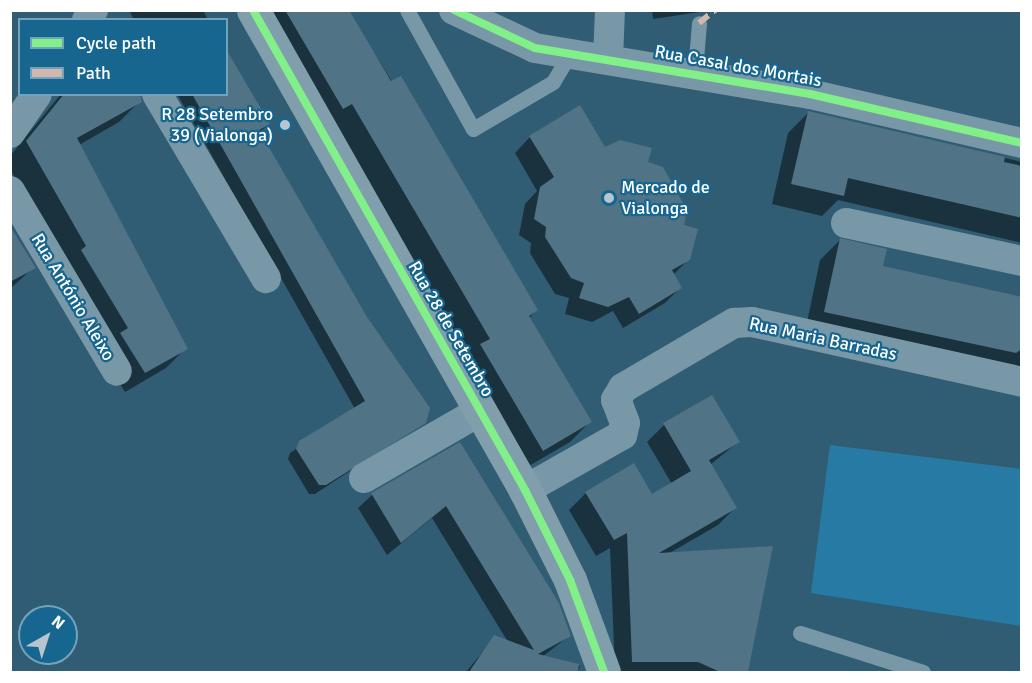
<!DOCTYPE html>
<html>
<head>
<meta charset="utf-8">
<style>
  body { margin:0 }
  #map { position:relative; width:1032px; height:683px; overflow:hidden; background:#315d74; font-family:Signika,sans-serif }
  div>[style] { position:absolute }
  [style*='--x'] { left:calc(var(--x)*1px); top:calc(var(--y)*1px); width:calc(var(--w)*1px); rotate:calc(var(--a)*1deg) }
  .green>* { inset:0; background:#277aa4 }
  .shadow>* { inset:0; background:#0007 }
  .building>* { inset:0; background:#507385 }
  .lane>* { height:15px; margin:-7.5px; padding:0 7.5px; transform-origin:7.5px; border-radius:7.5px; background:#7998a7 }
  .street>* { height:30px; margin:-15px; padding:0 15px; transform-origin:15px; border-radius:15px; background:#7998a7 }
  .secondary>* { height:33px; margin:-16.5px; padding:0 16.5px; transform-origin:16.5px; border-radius:16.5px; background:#809eac }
  .quiet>* { height:6px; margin-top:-3px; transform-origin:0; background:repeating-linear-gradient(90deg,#d1b7ad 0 12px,transparent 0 18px) }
  .cycleway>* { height:8px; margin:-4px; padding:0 4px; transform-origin:4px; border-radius:4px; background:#82f089 }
  .dots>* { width:16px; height:16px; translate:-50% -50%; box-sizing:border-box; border:3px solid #16668f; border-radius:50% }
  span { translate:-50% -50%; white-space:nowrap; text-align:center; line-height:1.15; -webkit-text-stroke:4.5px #16668f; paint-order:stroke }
  .street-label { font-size:18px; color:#fff }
  .poi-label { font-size:18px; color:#fff }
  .right { translate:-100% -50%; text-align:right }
  .left { translate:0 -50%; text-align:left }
  .frame { position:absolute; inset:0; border:12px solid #fff; pointer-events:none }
  .legend { position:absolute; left:18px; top:18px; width:210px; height:78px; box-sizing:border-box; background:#16668f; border:2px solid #73a3bc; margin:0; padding:8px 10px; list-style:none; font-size:18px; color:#fff }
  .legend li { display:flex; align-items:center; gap:12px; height:30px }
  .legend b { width:30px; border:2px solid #73a3bc }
  .north { position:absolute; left:18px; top:605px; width:60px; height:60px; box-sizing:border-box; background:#16668f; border:2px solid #73a3bc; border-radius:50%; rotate:39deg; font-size:16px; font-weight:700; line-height:24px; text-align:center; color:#fff }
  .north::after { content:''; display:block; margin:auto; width:21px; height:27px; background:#b7c6ce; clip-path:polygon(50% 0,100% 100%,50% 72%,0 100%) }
</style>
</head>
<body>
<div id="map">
  <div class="green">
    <i style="clip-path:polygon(830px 445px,1021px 469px,1021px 626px,811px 593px)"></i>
  </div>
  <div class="shadow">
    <i style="clip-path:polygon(129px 10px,203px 10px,208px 20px,134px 20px)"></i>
    <i style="clip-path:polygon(276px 10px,347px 10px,536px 310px,529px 318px,590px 422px,570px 442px,522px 470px,262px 25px)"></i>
    <i style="clip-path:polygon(652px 10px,713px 10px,653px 19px)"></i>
    <i style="clip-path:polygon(61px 94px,134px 94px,139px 102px,119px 122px,79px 145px,186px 348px,166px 368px,125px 392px,100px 354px,66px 266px,10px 169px,10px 156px)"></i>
    <i style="clip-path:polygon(177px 94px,226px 94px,268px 124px,259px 133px,424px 422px,315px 494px,309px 494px,288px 459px,290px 453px,355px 409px)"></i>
    <i style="clip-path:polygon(808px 113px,1022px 162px,1022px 243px,838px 200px,822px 216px,772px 204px,788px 133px)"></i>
    <i style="clip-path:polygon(530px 137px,605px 149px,646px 163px,682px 226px,689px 259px,673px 275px,680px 288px,665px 303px,623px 328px,613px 311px,592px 322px,565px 314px,569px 298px,555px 294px,530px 253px,531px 243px,519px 235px,525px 204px,537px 191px,515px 153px)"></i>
    <i style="clip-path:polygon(10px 229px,34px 267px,10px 289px)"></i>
    <i style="clip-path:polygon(840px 240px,882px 267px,1022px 299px,1022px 379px,805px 332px,820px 260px)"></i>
    <i style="clip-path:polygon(664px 425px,738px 442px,710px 465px,735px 508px,718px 525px,668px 554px,771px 547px,746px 672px,615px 672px,610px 548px,596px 556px,569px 510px,586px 493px,651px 496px,672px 484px,647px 442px)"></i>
    <i style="clip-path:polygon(460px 444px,569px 636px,542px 657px,580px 666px,578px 672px,466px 672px,495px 637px,508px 642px,432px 518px,387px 555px,358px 508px,372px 495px)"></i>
  </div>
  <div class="building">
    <i style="clip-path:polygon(285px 10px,349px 10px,391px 81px,401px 76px,538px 310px,529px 316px,592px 422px,543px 451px,480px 344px,490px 339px,386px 162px,352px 104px,343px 109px)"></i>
    <i style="clip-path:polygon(226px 49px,270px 124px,259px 130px,367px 317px,430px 408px,426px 423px,326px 485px,319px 485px,296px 449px,299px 441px,365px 401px,192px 94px,226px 94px)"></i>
    <i style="clip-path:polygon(64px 94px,140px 94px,142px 102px,77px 138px,188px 349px,145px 373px,120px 333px,128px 328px,81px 250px,86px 246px,26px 141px)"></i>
    <i style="clip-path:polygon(580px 105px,605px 147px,620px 140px,652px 148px,648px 162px,663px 167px,687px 210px,684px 225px,698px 229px,690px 260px,672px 270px,682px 288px,639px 314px,629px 297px,608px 307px,579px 298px,584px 283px,571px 278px,545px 237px,546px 227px,534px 219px,540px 187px,554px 177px,529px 136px)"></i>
    <i style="clip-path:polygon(808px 111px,1005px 157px,1004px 162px,1022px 166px,1022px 218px,848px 178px,844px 196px,791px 184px)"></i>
    <i style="clip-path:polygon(10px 226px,36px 268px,10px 282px)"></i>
    <i style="clip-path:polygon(840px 238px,887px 249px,883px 266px,1022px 297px,1022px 349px,1016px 353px,824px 312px)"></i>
    <i style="clip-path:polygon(712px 395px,740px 442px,709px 460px,737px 508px,659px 553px,773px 546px,748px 672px,720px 672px,698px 662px,632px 662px,627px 533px,614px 540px,585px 492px,634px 463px,652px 494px,691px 471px,663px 423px)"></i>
    <i style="clip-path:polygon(460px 442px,559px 603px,571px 636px,538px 654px,579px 664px,578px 672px,469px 672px,494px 635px,534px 650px,446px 506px,401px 543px,371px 493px)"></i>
  </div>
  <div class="lane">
    <i style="--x:407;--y:10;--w:136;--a:61"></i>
    <i style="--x:473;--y:129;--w:93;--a:-30.4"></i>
    <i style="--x:553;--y:82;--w:33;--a:-59"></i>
    <i style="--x:695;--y:71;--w:48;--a:-85.2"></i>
    <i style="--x:800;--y:633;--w:129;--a:17.6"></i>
  </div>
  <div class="street">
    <i style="--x:454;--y:10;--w:89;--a:25.1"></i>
    <i style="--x:535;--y:48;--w:279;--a:9.5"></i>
    <i style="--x:810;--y:94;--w:218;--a:13"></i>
    <i style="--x:87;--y:20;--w:12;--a:-59"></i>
    <i style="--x:608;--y:59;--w:49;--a:-87.7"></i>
    <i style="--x:157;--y:94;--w:214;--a:59.4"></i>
    <i style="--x:10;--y:133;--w:47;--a:-55.3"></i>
    <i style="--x:10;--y:191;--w:209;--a:59.3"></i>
    <i style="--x:846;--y:223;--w:180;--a:12.2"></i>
    <i style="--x:364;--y:478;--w:134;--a:-30"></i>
    <i style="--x:525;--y:490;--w:112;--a:-29.6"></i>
    <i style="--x:622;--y:435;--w:12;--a:-76"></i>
    <i style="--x:625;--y:423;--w:25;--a:-111"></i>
    <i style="--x:616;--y:400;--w:14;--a:-60"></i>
    <i style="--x:623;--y:388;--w:129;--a:-30.4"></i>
    <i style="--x:734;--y:323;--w:18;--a:-3"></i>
    <i style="--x:752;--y:322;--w:277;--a:12.5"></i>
  </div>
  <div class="secondary">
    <i style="--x:253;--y:10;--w:552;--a:60.46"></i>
    <i style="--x:525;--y:490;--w:101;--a:63.4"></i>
    <i style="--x:570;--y:580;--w:98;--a:69.7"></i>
  </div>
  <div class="quiet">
    <i style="--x:699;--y:23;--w:21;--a:-39"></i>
  </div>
  <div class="cycleway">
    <i style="--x:253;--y:10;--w:552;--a:60.46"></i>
    <i style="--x:525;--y:490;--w:101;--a:63.4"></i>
    <i style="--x:570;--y:580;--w:98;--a:69.7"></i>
    <i style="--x:454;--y:10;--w:89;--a:25.1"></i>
    <i style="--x:535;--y:48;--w:279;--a:9.5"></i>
    <i style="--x:810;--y:94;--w:218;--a:13"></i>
  </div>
  <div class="dots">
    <i style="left:285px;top:125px;background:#b7c6ce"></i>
    <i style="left:609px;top:198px;background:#b7c6ce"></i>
  </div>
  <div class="street-label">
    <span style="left:738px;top:66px;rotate:10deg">Rua Casal dos Mortais</span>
    <span style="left:73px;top:297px;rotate:59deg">Rua António Aleixo</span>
    <span style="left:451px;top:329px;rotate:60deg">Rua 28 de Setembro</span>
    <span style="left:823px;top:339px;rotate:12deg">Rua Maria Barradas</span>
  </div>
  <div class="poi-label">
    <span class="right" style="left:273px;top:125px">R 28 Setembro<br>39 (Vialonga)</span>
    <span class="left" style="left:621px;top:198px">Mercado de<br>Vialonga</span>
  </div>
  <div class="frame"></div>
  <ul class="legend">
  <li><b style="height:8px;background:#82f089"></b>Cycle path</li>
  <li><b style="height:8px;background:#d1b7ad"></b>Path</li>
  </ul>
  <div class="north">N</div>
</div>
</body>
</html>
